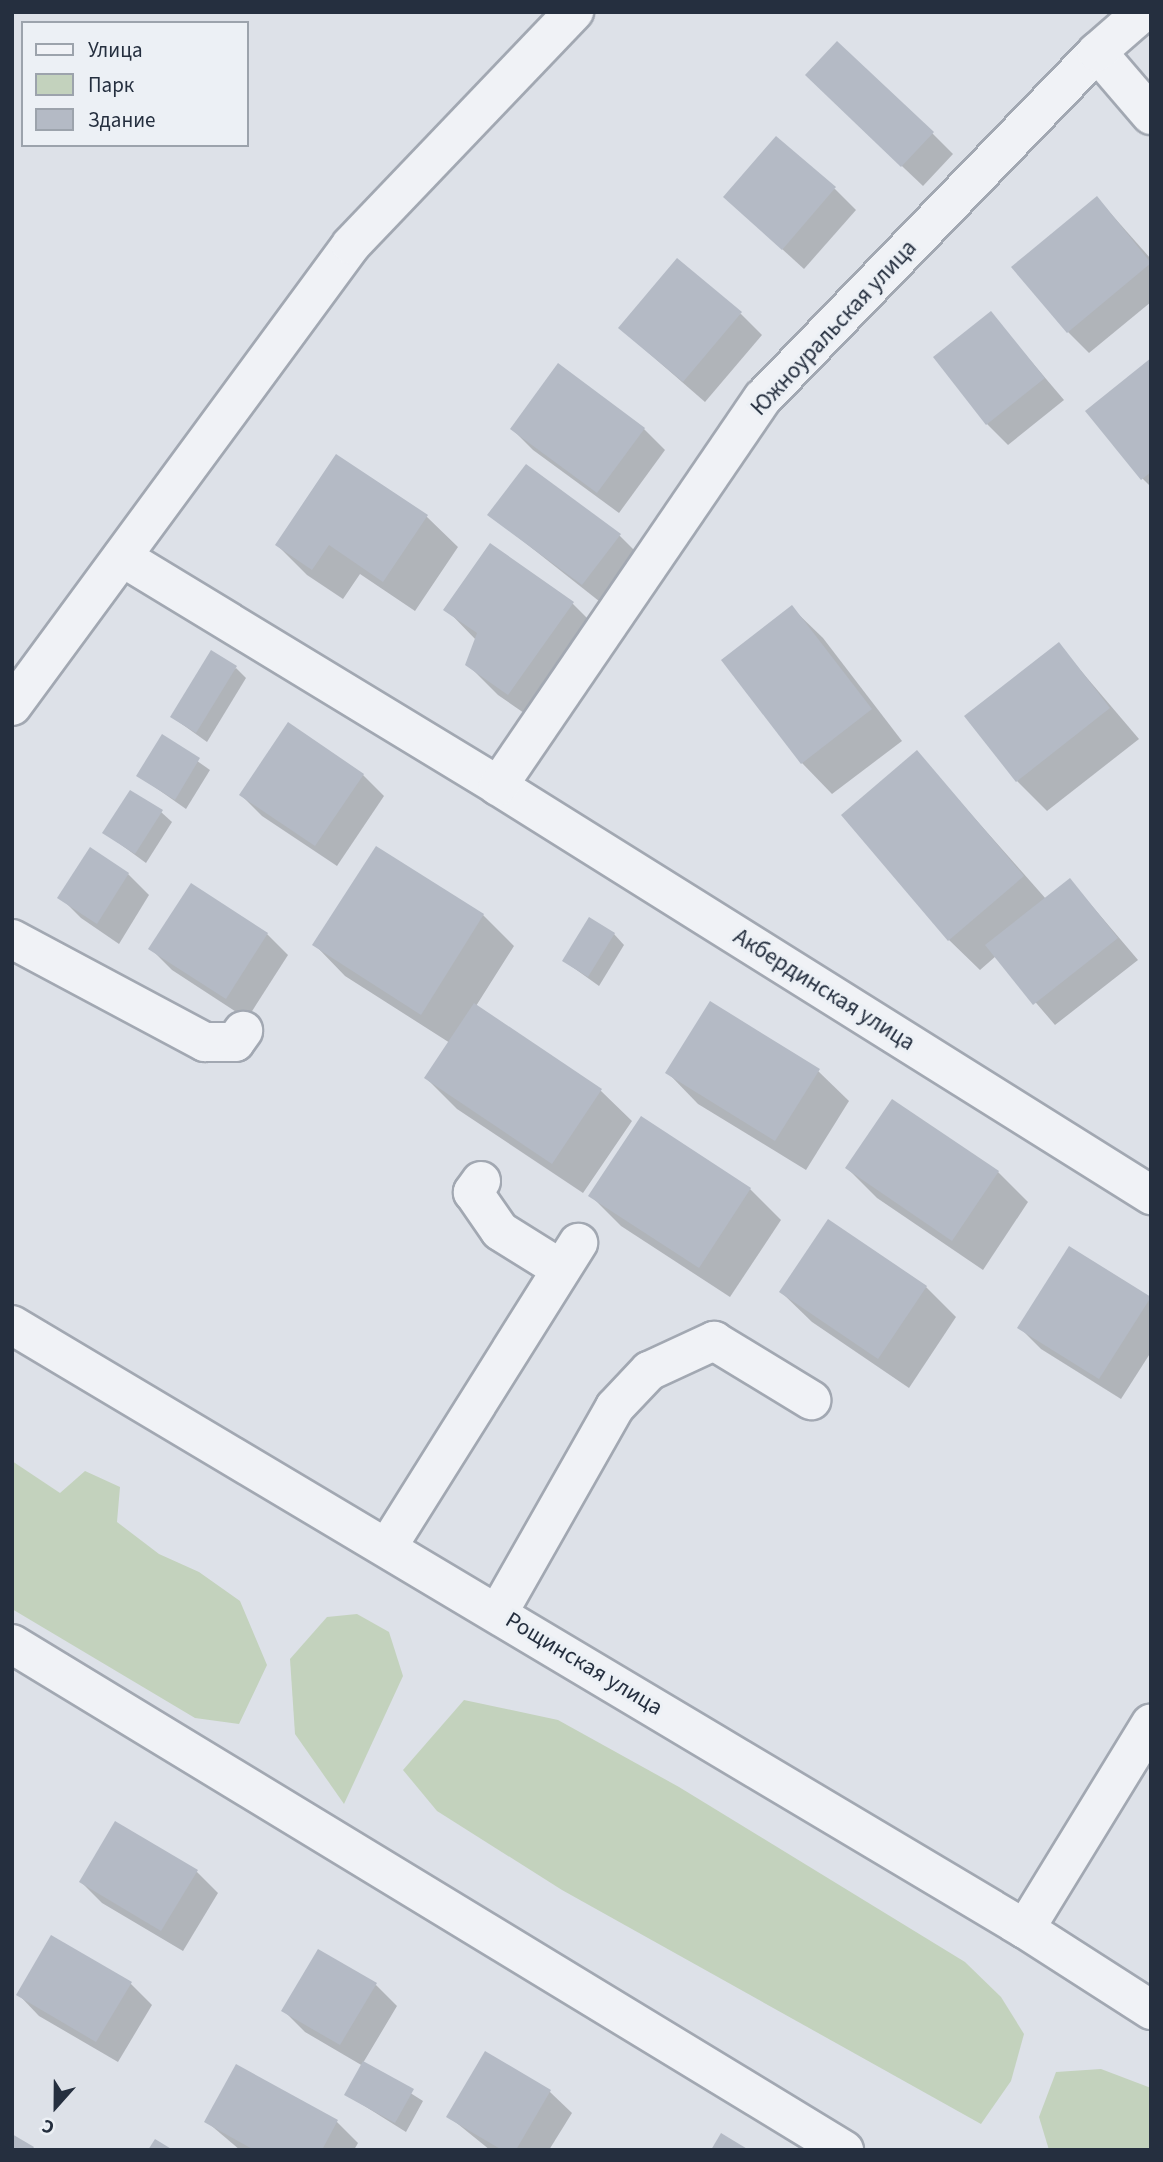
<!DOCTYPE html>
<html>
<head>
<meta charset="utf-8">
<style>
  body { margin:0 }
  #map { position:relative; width:1163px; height:2162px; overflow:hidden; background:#dde1e8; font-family:"Source Sans 3",sans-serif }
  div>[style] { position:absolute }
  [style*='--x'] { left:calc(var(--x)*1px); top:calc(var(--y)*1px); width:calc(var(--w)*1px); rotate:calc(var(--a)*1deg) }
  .green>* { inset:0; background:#c3d2bd }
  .shadow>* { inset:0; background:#0003 }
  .building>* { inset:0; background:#b4bac5 }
  .roads { filter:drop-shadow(2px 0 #a2a8b2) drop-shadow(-2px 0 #a2a8b2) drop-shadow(0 2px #a2a8b2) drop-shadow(0 -2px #a2a8b2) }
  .minor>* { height:38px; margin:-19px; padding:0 19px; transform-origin:19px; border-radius:19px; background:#f0f2f6 }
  span { translate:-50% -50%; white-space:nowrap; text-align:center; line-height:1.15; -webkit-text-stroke:6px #ecf0f5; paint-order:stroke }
  .street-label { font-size:23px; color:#252f3f }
  .frame { position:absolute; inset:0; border:14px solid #252f3f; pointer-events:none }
  .legend { position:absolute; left:21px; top:21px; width:228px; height:126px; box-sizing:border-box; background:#ecf0f5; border:2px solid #9ca3ac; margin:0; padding:9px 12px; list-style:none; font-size:21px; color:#252f3f }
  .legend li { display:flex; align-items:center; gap:14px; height:35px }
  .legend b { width:35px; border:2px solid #9ca3ac }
  .north { position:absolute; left:21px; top:2071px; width:70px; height:70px; -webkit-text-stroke:5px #ecf0f5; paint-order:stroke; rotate:201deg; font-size:19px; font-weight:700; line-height:28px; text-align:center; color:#252f3f }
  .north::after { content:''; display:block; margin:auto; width:24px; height:32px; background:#252f3f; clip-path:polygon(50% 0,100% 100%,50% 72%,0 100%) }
</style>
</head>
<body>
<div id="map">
  <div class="green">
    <i style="clip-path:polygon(12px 1461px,60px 1493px,85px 1471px,120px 1487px,117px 1522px,159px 1554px,199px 1572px,240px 1601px,267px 1665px,239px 1724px,195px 1718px,12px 1609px)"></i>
    <i style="clip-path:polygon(357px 1614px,389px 1632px,403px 1676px,344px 1804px,295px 1734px,290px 1659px,327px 1617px)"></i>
    <i style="clip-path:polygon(464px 1700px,558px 1720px,679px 1787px,965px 1962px,1001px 1997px,1024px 2034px,1011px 2081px,981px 2124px,562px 1890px,437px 1811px,403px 1770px)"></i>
    <i style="clip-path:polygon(1101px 2069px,1151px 2088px,1151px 2150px,1049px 2150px,1039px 2117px,1056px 2072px)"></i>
  </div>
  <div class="shadow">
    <i style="clip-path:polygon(828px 96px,932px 133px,953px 154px,923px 186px)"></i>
    <i style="clip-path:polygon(835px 189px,856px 210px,804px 269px,725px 197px)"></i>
    <i style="clip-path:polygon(1097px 198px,1151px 259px,1151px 302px,1089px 353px,1068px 332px)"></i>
    <i style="clip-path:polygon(741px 314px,762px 335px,705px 402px,620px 328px)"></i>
    <i style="clip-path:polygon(991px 314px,1064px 400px,1008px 445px,987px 424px)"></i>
    <i style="clip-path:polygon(1151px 360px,1151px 487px,1142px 478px)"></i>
    <i style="clip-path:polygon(512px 429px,644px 429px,665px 450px,619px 513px,533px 450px)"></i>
    <i style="clip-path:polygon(336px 456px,427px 517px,458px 547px,415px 611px,360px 574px,343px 599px,307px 575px,277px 545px)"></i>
    <i style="clip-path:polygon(490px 515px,620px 536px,641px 557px,604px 605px)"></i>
    <i style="clip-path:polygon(573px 604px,603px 634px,540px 724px,498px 695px,467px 664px,476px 640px,446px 609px)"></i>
    <i style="clip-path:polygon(792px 608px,823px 638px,902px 741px,832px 794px,802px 763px)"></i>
    <i style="clip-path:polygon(1059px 645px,1139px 739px,1047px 811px,1017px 781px)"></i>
    <i style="clip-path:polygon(236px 668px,246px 678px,207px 742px,172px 717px)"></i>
    <i style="clip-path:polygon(163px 737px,210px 770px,186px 809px,139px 776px)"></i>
    <i style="clip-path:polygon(917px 753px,1046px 899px,1070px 880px,1138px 960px,1055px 1025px,996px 956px,980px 970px,949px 940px)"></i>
    <i style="clip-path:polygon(363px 775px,384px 796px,337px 866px,262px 816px,241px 795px)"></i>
    <i style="clip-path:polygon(161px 812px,172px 822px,146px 863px,105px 833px)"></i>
    <i style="clip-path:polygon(128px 874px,149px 895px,119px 944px,81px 918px,60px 897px)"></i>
    <i style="clip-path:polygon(483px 915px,514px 946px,476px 1006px,601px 1091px,632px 1121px,583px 1193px,457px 1109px,426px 1078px,450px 1043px,345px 976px,315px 945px)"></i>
    <i style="clip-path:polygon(267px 934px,288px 955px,247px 1019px,172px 970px,151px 949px)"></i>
    <i style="clip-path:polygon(614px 934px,624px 945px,599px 986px,564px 961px)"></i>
    <i style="clip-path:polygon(818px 1071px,849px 1101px,806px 1170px,698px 1104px,668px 1073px)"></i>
    <i style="clip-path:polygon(847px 1168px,998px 1172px,1028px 1202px,983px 1270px,877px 1198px)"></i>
    <i style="clip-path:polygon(750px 1189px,781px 1220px,730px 1297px,621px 1226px,590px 1195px)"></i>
    <i style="clip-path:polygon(926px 1287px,956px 1317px,909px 1388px,812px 1322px,781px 1292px)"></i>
    <i style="clip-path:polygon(1150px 1299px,1151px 1352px,1121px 1399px,1041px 1349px,1020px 1328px)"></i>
    <i style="clip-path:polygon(197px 1872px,218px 1893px,183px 1951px,102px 1903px,81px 1882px)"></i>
    <i style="clip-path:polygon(131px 1984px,152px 2005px,118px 2062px,39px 2016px,18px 1994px)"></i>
    <i style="clip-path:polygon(376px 1985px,397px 2006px,363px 2063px,423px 2101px,406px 2132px,347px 2095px,363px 2066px,305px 2032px,284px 2011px)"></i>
    <i style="clip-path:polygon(486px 2053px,550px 2092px,572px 2113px,549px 2150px,490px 2150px,448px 2116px)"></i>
    <i style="clip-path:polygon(207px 2122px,337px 2122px,358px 2143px,354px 2150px,240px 2150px)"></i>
  </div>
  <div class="building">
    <i style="clip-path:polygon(837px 41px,934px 132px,901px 167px,805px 75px)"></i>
    <i style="clip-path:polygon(776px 136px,836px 187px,782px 250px,723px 197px)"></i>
    <i style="clip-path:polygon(1097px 196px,1151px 263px,1067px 333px,1011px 267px)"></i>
    <i style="clip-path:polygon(677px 258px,742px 312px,683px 382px,618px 328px)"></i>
    <i style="clip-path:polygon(991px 311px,1045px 378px,986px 425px,933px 357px)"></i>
    <i style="clip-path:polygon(1151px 358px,1151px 472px,1141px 480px,1085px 411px)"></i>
    <i style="clip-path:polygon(558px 363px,645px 428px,597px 493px,510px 429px)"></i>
    <i style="clip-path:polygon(336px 454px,428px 515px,383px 582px,329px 545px,312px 570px,275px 545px)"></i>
    <i style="clip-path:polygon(526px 464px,621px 534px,582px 585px,487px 515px)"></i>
    <i style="clip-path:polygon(490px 543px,574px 602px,508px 695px,465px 665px,477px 633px,443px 610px)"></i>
    <i style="clip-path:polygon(792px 605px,872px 709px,801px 764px,721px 660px)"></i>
    <i style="clip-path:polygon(1059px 642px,1110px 708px,1016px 782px,964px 716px)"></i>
    <i style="clip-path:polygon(211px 650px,237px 666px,196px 733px,170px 717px)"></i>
    <i style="clip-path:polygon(288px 722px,364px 774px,315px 846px,239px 795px)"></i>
    <i style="clip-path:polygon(162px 734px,200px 758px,175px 800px,136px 776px)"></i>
    <i style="clip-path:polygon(917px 750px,1024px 876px,948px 941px,841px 815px)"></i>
    <i style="clip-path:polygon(130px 790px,163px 810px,135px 854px,102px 833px)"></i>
    <i style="clip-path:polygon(376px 846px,484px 914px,421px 1015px,312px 945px)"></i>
    <i style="clip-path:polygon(90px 847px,129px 873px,97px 924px,57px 898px)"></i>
    <i style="clip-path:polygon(1070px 878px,1118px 938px,1033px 1005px,985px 945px)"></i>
    <i style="clip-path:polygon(191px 883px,268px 933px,226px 999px,148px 949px)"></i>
    <i style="clip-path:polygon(589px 917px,615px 933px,588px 977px,562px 961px)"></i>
    <i style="clip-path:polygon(710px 1001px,820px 1069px,775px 1141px,665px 1073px)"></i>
    <i style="clip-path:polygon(474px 1003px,602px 1089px,552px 1164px,424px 1078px)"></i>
    <i style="clip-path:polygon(892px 1099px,999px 1171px,952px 1241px,845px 1168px)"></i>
    <i style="clip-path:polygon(641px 1116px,751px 1188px,699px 1268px,588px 1196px)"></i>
    <i style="clip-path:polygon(828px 1219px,927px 1286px,878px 1359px,779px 1292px)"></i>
    <i style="clip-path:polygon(1069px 1246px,1151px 1297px,1099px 1379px,1017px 1328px)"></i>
    <i style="clip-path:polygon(115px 1821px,198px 1870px,161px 1931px,79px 1882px)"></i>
    <i style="clip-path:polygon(51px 1935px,132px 1982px,96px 2042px,16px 1995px)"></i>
    <i style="clip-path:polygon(318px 1949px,377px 1983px,340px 2045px,281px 2011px)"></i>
    <i style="clip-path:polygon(485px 2051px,551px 2090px,516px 2150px,502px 2150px,446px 2117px)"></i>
    <i style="clip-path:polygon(363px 2061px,414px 2089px,395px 2123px,344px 2095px)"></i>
    <i style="clip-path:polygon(236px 2064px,338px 2120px,322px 2150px,254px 2150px,204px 2122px)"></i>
    <i style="clip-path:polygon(721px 2133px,749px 2150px,711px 2150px)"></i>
    <i style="clip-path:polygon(12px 2134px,34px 2147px,32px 2150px,12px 2150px)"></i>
    <i style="clip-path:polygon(155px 2139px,173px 2150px,148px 2150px)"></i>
  </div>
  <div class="roads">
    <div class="minor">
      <i style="--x:1097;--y:52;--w:83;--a:49.4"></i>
      <i style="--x:122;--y:557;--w:440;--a:31.3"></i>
      <i style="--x:498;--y:786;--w:771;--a:32.06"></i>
      <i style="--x:12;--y:706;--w:572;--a:-53.67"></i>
      <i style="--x:351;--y:245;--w:323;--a:-46.3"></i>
      <i style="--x:498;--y:786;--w:470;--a:-55.7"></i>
      <i style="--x:763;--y:398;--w:481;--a:-46"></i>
      <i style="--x:1097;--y:52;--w:61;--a:-41"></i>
      <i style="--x:12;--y:939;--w:219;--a:28.1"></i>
      <i style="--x:205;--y:1042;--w:30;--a:0"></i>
      <i style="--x:235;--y:1042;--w:14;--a:-54"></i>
      <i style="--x:481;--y:1181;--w:14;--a:126"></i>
      <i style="--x:473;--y:1192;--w:47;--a:55.3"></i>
      <i style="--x:500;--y:1231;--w:72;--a:31.9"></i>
      <i style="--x:12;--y:1325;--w:1179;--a:30.81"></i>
      <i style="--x:1025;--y:1929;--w:150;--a:32.7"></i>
      <i style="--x:388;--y:1546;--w:358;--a:-57.9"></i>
      <i style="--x:498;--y:1613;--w:237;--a:-60.4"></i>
      <i style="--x:615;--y:1407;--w:50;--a:-46.6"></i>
      <i style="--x:649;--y:1371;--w:72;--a:-24.8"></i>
      <i style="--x:714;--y:1341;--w:114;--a:31.3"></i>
      <i style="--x:12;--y:1644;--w:974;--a:31.31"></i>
      <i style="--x:1025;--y:1929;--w:241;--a:-58.5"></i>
    </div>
  </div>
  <div class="street-label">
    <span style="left:834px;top:328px;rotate:-47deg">Южноуральская улица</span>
    <span style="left:824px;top:990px;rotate:32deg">Акбердинская улица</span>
    <span style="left:584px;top:1664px;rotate:31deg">Рощинская улица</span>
  </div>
  <div class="frame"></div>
  <ul class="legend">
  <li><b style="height:9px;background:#f0f2f6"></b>Улица</li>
  <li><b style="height:19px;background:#c3d2bd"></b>Парк</li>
  <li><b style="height:19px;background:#b4bac5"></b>Здание</li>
  </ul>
  <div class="north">С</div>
</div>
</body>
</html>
